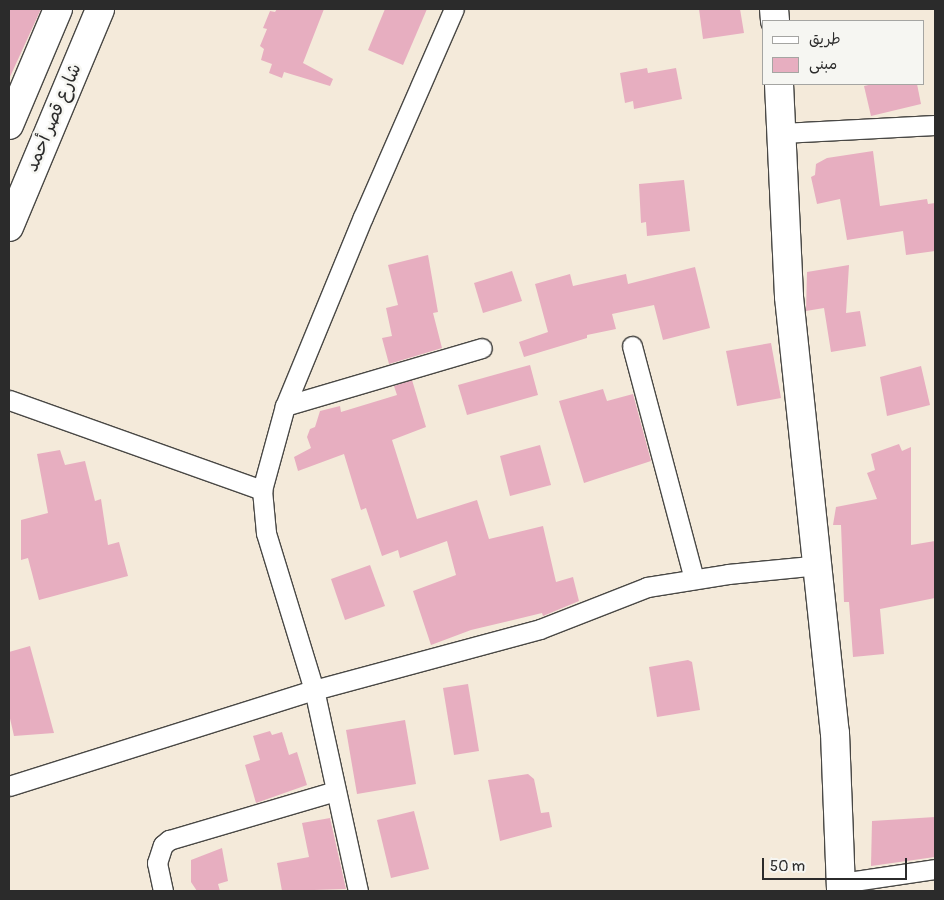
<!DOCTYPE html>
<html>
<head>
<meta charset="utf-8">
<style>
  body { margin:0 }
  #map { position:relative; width:944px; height:900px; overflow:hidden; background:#f4eada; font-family:Pangolin,"Playpen Sans Arabic",sans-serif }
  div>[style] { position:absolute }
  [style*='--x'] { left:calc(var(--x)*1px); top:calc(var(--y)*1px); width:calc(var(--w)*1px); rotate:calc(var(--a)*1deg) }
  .building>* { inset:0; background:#e7aec0 }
  .roads { filter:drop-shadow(1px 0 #494845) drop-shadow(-1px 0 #494845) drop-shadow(0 1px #494845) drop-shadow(0 -1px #494845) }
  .street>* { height:19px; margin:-9.5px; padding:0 9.5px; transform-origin:9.5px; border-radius:9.5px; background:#fff }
  .secondary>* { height:28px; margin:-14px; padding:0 14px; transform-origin:14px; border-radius:14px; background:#fff }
  .primary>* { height:28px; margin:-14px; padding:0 14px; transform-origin:14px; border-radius:14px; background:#fff }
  span { translate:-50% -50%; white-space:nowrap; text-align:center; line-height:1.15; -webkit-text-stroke:5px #f6f6f2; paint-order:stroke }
  .street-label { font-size:18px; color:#2b2b2b }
  .frame { position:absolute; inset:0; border:10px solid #2b2b2b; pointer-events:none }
  .legend { position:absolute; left:762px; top:20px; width:162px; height:65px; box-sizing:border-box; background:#f6f6f2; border:1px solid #a5a5a2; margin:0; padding:6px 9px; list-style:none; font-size:15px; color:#2b2b2b }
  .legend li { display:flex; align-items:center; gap:10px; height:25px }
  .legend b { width:25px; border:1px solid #a5a5a2 }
  .scale { position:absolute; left:762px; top:858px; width:145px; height:22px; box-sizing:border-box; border:2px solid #2b2b2b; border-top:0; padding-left:6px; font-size:15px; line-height:18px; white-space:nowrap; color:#2b2b2b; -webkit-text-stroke:4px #f6f6f2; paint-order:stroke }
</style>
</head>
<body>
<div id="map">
  <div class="building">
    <i style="clip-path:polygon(9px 9px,41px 9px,9px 79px)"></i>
    <i style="clip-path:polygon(277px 9px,324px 9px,303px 63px,333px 79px,330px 86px,284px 72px,282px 78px,269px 73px,272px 64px,261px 60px,264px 49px,260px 46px,267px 29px,263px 28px,270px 11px,275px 12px)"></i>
    <i style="clip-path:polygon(385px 9px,427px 9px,403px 65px,368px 50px)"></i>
    <i style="clip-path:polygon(699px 9px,740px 9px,744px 33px,703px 39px)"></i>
    <i style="clip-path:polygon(647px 68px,648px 73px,676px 68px,682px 99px,634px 109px,633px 101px,625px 103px,620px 73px)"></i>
    <i style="clip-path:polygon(873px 84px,917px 84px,921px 104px,871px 116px,864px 86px)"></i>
    <i style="clip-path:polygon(873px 151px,880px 206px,927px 199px,928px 204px,935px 203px,935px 251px,906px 255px,903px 231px,847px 240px,840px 199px,817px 204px,811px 177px,815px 175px,816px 164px,827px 158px)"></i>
    <i style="clip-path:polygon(684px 180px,690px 231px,647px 236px,646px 222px,641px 223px,639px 184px)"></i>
    <i style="clip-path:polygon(428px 255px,438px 312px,433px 313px,442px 348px,389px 364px,382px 338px,392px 336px,386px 308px,398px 305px,388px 265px)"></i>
    <i style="clip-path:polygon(849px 265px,846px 313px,860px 311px,866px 346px,831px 352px,824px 308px,806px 311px,807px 272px)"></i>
    <i style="clip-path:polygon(695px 267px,710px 328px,663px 340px,654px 305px,612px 314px,616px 329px,587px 335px,587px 338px,524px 357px,519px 342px,548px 332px,535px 284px,570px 274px,573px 286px,626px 274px,628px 284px)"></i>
    <i style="clip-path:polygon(512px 271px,522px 301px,483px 313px,474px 283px)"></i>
    <i style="clip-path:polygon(771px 343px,781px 398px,737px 406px,726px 351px)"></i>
    <i style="clip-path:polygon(530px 365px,538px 395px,467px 415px,458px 385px)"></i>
    <i style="clip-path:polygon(921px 366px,930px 405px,887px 416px,880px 377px)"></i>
    <i style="clip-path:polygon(412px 380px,426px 427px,392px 440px,417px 519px,477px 500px,489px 539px,543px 526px,556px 582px,573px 577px,579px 601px,543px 616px,542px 613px,471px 630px,431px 645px,413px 591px,456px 575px,447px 541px,400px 558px,398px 550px,382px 556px,366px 508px,361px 510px,344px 454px,298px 471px,294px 457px,311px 448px,307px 437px,310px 429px,315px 427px,320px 411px,340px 406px,341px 412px,397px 395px,394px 386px)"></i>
    <i style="clip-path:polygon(603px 389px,607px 401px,633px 394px,651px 461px,584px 483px,559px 401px)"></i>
    <i style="clip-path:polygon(899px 444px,902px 451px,911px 447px,911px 545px,935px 541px,935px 598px,880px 609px,884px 654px,853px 657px,849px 602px,844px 602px,841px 525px,833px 525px,836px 507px,877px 499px,867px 473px,875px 470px,871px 454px)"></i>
    <i style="clip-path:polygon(540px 445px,551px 485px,510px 496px,500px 456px)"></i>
    <i style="clip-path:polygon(60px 450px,65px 465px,85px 461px,95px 501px,101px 499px,108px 545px,119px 542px,128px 576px,39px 600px,28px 558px,21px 560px,21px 520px,48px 513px,37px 454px)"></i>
    <i style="clip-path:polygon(370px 565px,385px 606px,345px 620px,331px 579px)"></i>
    <i style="clip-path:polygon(30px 646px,54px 733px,14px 736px,9px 714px,9px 652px)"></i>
    <i style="clip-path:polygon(688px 660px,692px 662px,700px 710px,657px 717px,649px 667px)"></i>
    <i style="clip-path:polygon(468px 684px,479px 751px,454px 755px,443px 688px)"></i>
    <i style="clip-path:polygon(405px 720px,416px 784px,357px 794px,346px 730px)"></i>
    <i style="clip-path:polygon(270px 731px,272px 735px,282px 732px,289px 755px,297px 752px,307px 785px,256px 803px,245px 765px,260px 760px,253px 736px)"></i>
    <i style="clip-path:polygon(528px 774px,534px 779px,541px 813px,549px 812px,552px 827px,500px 841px,488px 780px)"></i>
    <i style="clip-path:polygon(414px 811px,429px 869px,391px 878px,377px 820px)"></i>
    <i style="clip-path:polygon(935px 817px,935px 857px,871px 866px,872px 821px)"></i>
    <i style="clip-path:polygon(330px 818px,346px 889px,282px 891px,277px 863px,309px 857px,302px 823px)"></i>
    <i style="clip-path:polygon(222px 848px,228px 881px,218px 884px,220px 891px,197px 891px,191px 882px,191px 860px)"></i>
  </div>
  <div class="roads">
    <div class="street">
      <i style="--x:782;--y:133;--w:153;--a:-3"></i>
      <i style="--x:632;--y:346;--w:241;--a:75.1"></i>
      <i style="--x:9;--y:400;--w:269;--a:19.6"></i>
      <i style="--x:285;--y:406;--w:205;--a:-16.4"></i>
      <i style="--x:9;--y:786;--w:320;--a:-17.5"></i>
      <i style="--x:314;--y:690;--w:234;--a:-15.1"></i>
      <i style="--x:540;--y:629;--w:115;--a:-21.4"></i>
      <i style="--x:647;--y:587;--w:82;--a:-9.1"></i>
      <i style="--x:728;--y:574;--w:91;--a:-5.6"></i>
      <i style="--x:841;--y:883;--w:95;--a:-8.5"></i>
      <i style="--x:163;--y:891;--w:29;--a:-102"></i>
      <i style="--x:157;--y:863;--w:19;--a:-72"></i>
      <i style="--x:163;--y:845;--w:8;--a:-40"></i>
      <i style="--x:169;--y:840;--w:173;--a:-16.4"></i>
      <i style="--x:358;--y:891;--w:206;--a:-102.3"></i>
      <i style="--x:314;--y:690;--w:164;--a:-107"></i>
      <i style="--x:266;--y:533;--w:43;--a:-95.3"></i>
      <i style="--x:262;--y:490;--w:87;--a:-74.7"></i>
      <i style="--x:285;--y:406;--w:204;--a:-67.6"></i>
      <i style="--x:363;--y:217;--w:227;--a:-66.4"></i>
    </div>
    <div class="secondary">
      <i style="--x:774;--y:9;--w:12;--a:85"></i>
      <i style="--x:779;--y:84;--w:213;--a:87.3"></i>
      <i style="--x:789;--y:297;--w:438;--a:84"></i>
      <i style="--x:835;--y:733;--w:158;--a:87.8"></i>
    </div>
    <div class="primary">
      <i style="--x:9;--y:125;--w:126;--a:-67.1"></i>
      <i style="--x:9;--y:227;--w:236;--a:-67.3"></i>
    </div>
  </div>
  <div class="street-label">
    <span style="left:54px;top:118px;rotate:-67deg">شارع قصر أحمد</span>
  </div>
  <div class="frame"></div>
  <ul class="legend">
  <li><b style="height:6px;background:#fff"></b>طريق</li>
  <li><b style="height:14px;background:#e7aec0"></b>مبنى</li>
  </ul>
  <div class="scale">50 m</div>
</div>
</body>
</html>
